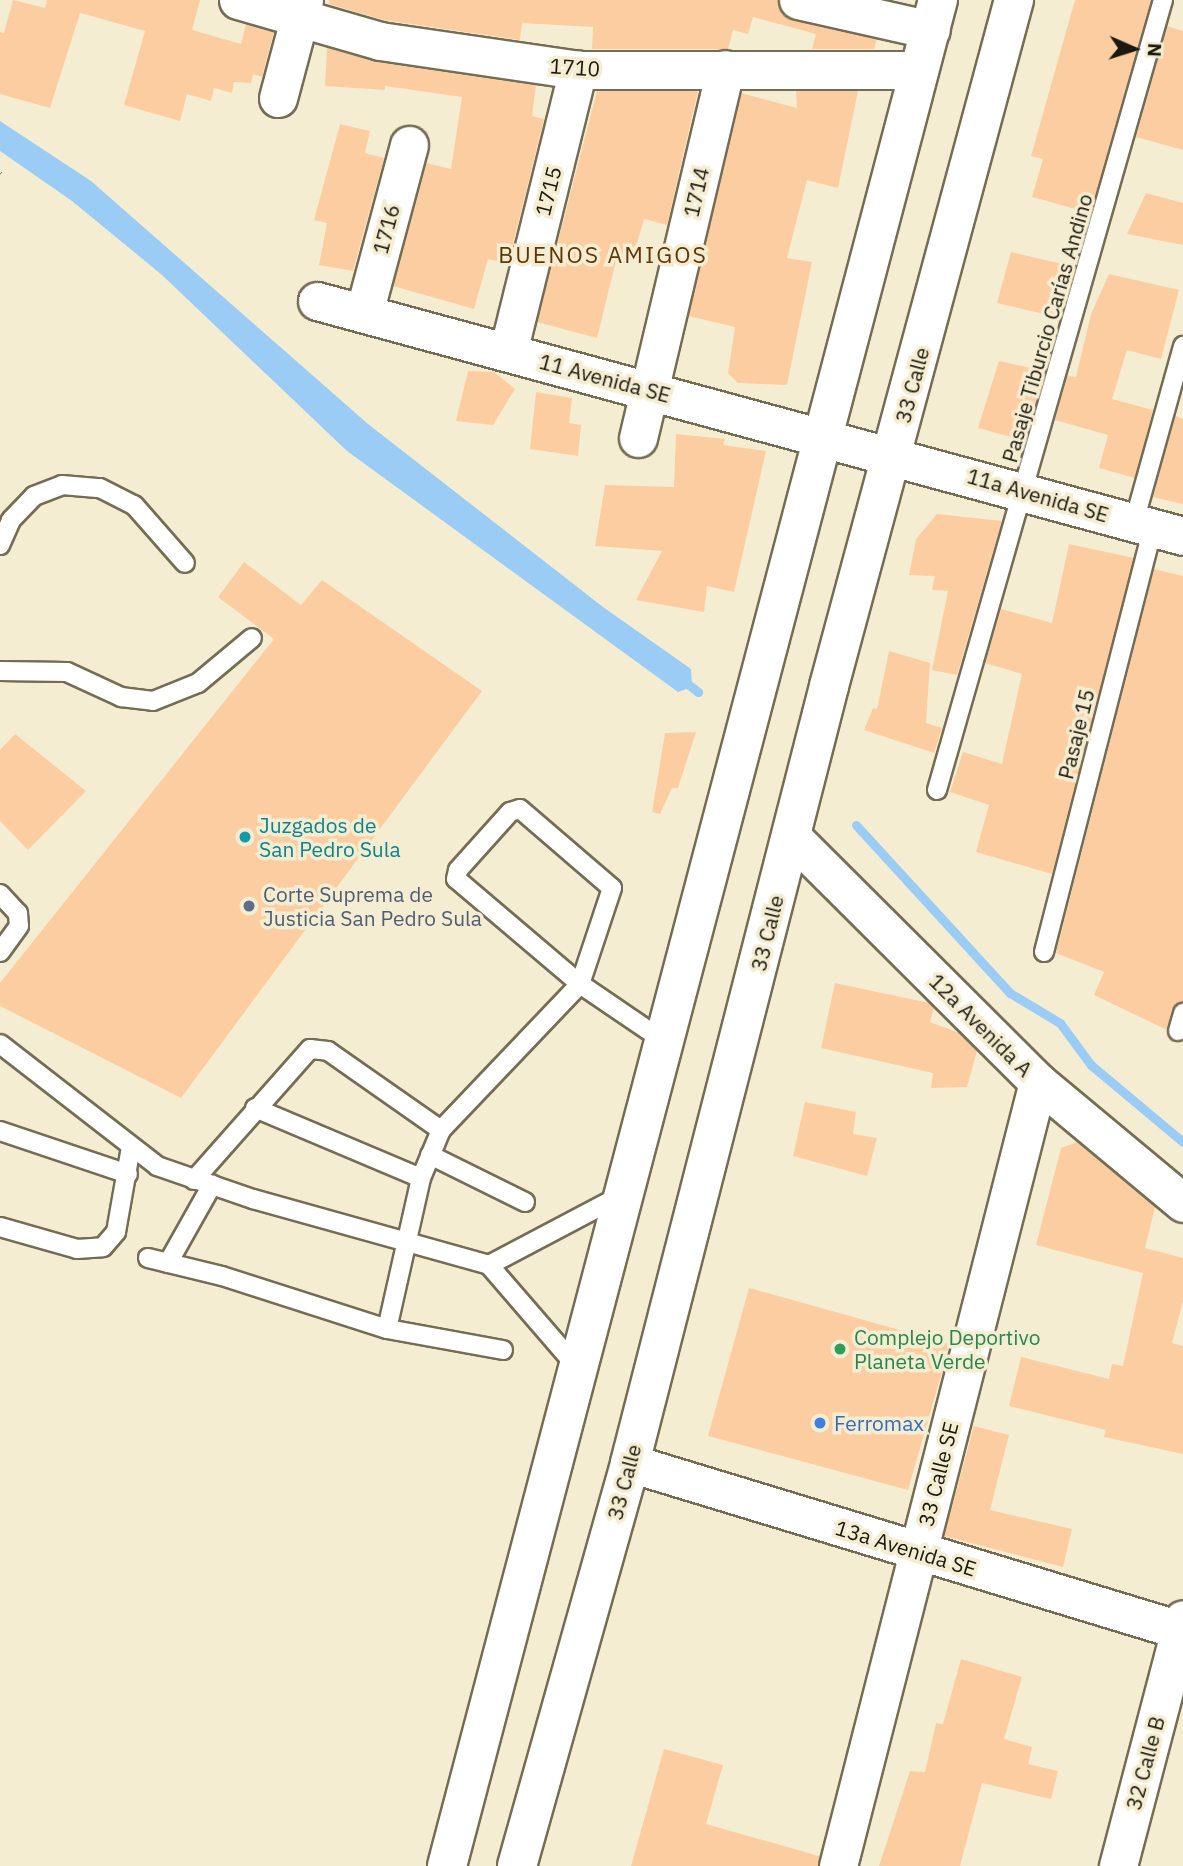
<!DOCTYPE html>
<html>
<head>
<meta charset="utf-8">
<style>
  body { margin:0 }
  #map { position:relative; width:1183px; height:1866px; overflow:hidden; background:#f5edd1; font-family:"IBM Plex Sans",sans-serif }
  div>[style] { position:absolute }
  [style*='--x'] { left:calc(var(--x)*1px); top:calc(var(--y)*1px); width:calc(var(--w)*1px); rotate:calc(var(--a)*1deg) }
  .water>* { inset:0; background:#9accf6 }
  .stream>* { height:9px; margin:-4.5px; padding:0 4.5px; transform-origin:4.5px; border-radius:4.5px; background:#9accf6 }
  .building>* { inset:0; background:#fdcda2 }
  .path>* { height:4.5px; margin-top:-2.25px; transform-origin:0; background:repeating-linear-gradient(90deg,#8a8571 0 3.5px,transparent 0 8.5px) }
  .roads { filter:drop-shadow(2px 0 #746d55) drop-shadow(-2px 0 #746d55) drop-shadow(0 2px #746d55) drop-shadow(0 -2px #746d55) }
  .service>* { height:18px; margin:-9px; padding:0 9px; transform-origin:9px; border-radius:9px; background:#fff }
  .minor>* { height:37px; margin:-18.5px; padding:0 18.5px; transform-origin:18.5px; border-radius:18.5px; background:#fff }
  .primary>* { height:38px; margin:-19px; padding:0 19px; transform-origin:19px; border-radius:19px; background:#fff }
  .dots>* { width:19px; height:19px; translate:-50% -50%; box-sizing:border-box; border:4px solid #f5edd1; border-radius:50% }
  span { translate:-50% -50%; white-space:nowrap; text-align:center; line-height:1.15; -webkit-text-stroke:7px #f5edd1; paint-order:stroke }
  .street-label { font-size:21px; color:#1b190f }
  .culture-label { font-size:21px; color:#0d838f }
  .left { translate:0 -50%; text-align:left }
  .service-label { font-size:21px; color:#4e5e75 }
  .leisure-label { font-size:21px; color:#27864d }
  .shop-label { font-size:21px; color:#366cbe }
  .neighbourhood-label { font-size:23px; color:#5f3609; letter-spacing:2px }
  .north { position:absolute; left:1099px; top:14px; width:70px; height:70px; -webkit-text-stroke:5px #f5edd1; paint-order:stroke; rotate:93deg; font-size:19px; font-weight:700; line-height:28px; text-align:center; color:#1b190f }
  .north::after { content:''; display:block; margin:auto; width:24px; height:32px; background:#1b190f; clip-path:polygon(50% 0,100% 100%,50% 72%,0 100%) }
</style>
</head>
<body>
<div id="map">
  <div class="water">
    <i style="clip-path:polygon(0 121px,91px 181px,368px 424px,603px 607px,691px 669px,692px 687px,678px 692px,347px 451px,162px 275px,72px 201px,0 151px)"></i>
  </div>
  <div class="stream">
    <i style="--x:684;--y:681;--w:18;--a:38"></i>
    <i style="--x:856;--y:825;--w:228;--a:47.5"></i>
    <i style="--x:1010;--y:993;--w:58;--a:31"></i>
    <i style="--x:1060;--y:1023;--w:52;--a:53.6"></i>
    <i style="--x:1091;--y:1065;--w:120;--a:39.9"></i>
  </div>
  <div class="building">
    <i style="clip-path:polygon(13px 0,45px 8px,47px 0,200px 0,192px 30px,241px 44px,246px 24px,274px 32px,262px 77px,253px 74px,251px 83px,234px 82px,232px 93px,214px 88px,211px 101px,187px 94px,180px 121px,124px 105px,145px 31px,80px 13px,50px 108px,0 94px,0 32px,4px 33px)"></i>
    <i style="clip-path:polygon(329px 0,778px 0,783px 15px,793px 20px,877px 39px,874px 49px,812px 49px,816px 34px,753px 17px,748px 34px,733px 30px,728px 49px,592px 49px,593px 27px,522px 23px,520px 40px,384px 20px,329px 4px)"></i>
    <i style="clip-path:polygon(1075px 0,1151px 0,1090px 213px,1032px 197px,1043px 159px,1031px 156px)"></i>
    <i style="clip-path:polygon(1167px 26px,1183px 31px,1183px 150px,1136px 137px)"></i>
    <i style="clip-path:polygon(327px 47px,377px 62px,536px 85px,532px 116px,544px 119px,508px 264px,488px 259px,474px 309px,393px 286px,426px 163px,451px 169px,462px 97px,385px 86px,385px 90px,325px 86px)"></i>
    <i style="clip-path:polygon(597px 91px,698px 91px,667px 225px,644px 219px,632px 261px,617px 257px,597px 338px,537px 322px)"></i>
    <i style="clip-path:polygon(796px 91px,858px 91px,838px 188px,807px 180px,787px 258px,812px 262px,787px 385px,738px 383px,728px 373px,735px 327px,688px 316px,741px 93px,797px 108px)"></i>
    <i style="clip-path:polygon(340px 124px,370px 131px,365px 153px,384px 158px,353px 271px,319px 265px,327px 223px,314px 220px)"></i>
    <i style="clip-path:polygon(1146px 193px,1183px 203px,1183px 245px,1127px 234px)"></i>
    <i style="clip-path:polygon(1011px 252px,1075px 267px,1060px 318px,997px 303px)"></i>
    <i style="clip-path:polygon(1109px 274px,1179px 290px,1161px 359px,1127px 350px,1112px 399px,1153px 410px,1135px 478px,1099px 468px,1108px 435px,1055px 420px,1067px 376px,1076px 377px,1091px 314px)"></i>
    <i style="clip-path:polygon(999px 361px,1045px 371px,1025px 441px,978px 428px)"></i>
    <i style="clip-path:polygon(468px 371px,494px 372px,515px 389px,493px 425px,456px 421px)"></i>
    <i style="clip-path:polygon(536px 392px,572px 398px,569px 423px,581px 425px,578px 456px,530px 449px)"></i>
    <i style="clip-path:polygon(1175px 416px,1183px 419px,1183px 504px,1153px 497px)"></i>
    <i style="clip-path:polygon(676px 434px,725px 439px,723px 445px,766px 451px,734px 592px,707px 586px,704px 612px,636px 600px,662px 551px,595px 546px,605px 485px,674px 487px)"></i>
    <i style="clip-path:polygon(937px 514px,1002px 521px,957px 675px,932px 670px,948px 591px,932px 590px,935px 576px,909px 575px,916px 539px)"></i>
    <i style="clip-path:polygon(1069px 544px,1134px 558px,1052px 874px,976px 852px,989px 805px,950px 792px,963px 752px,1002px 764px,1022px 674px,985px 663px,1001px 609px,1052px 623px)"></i>
    <i style="clip-path:polygon(244px 562px,301px 605px,322px 580px,482px 691px,181px 1098px,0 1006px,0 983px,274px 639px,218px 597px)"></i>
    <i style="clip-path:polygon(1154px 569px,1183px 576px,1183px 1002px,1172px 1009px,1167px 1030px,1094px 995px,1104px 972px,1056px 953px)"></i>
    <i style="clip-path:polygon(889px 651px,930px 663px,926px 723px,942px 728px,934px 753px,864px 730px,873px 708px,877px 709px)"></i>
    <i style="clip-path:polygon(696px 732px,678px 788px,672px 788px,660px 814px,652px 812px,665px 733px)"></i>
    <i style="clip-path:polygon(15px 734px,86px 791px,28px 850px,0 821px,0 750px)"></i>
    <i style="clip-path:polygon(835px 983px,929px 1003px,934px 1008px,930px 1022px,959px 1033px,977px 1051px,967px 1087px,931px 1088px,933px 1073px,821px 1048px)"></i>
    <i style="clip-path:polygon(805px 1102px,856px 1112px,853px 1134px,877px 1138px,867px 1176px,793px 1156px)"></i>
    <i style="clip-path:polygon(1077px 1142px,1155px 1207px,1145px 1248px,1183px 1258px,1183px 1301px,1172px 1343px,1183px 1346px,1183px 1454px,1104px 1437px,1106px 1430px,1009px 1406px,1021px 1357px,1109px 1379px,1112px 1364px,1123px 1366px,1143px 1273px,1036px 1245px,1061px 1148px)"></i>
    <i style="clip-path:polygon(749px 1288px,950px 1344px,908px 1490px,708px 1436px)"></i>
    <i style="clip-path:polygon(974px 1426px,1009px 1435px,990px 1510px,1072px 1529px,1063px 1567px,944px 1536px)"></i>
    <i style="clip-path:polygon(961px 1659px,1022px 1677px,1004px 1739px,1032px 1747px,1028px 1764px,1058px 1771px,1051px 1799px,982px 1783px,960px 1866px,879px 1866px,910px 1771px,925px 1772px,936px 1723px,943px 1724px)"></i>
    <i style="clip-path:polygon(664px 1749px,723px 1765px,706px 1824px,819px 1856px,818px 1866px,631px 1866px)"></i>
  </div>
  <div class="path">
    <i style="--x:0;--y:173;--w:1;--a:45"></i>
  </div>
  <div class="roads">
    <div class="service">
      <i style="--x:1134;--y:522;--w:183;--a:-74.4"></i>
      <i style="--x:0;--y:545;--w:27;--a:-66"></i>
      <i style="--x:11;--y:520;--w:33;--a:-46"></i>
      <i style="--x:34;--y:496;--w:30;--a:-21"></i>
      <i style="--x:62;--y:485;--w:38;--a:5"></i>
      <i style="--x:100;--y:488;--w:38;--a:27"></i>
      <i style="--x:134;--y:505;--w:77;--a:48.7"></i>
      <i style="--x:0;--y:671;--w:67;--a:0.9"></i>
      <i style="--x:67;--y:672;--w:60;--a:24.8"></i>
      <i style="--x:121;--y:697;--w:32;--a:7"></i>
      <i style="--x:153;--y:701;--w:48;--a:-21.8"></i>
      <i style="--x:198;--y:683;--w:70;--a:-39.8"></i>
      <i style="--x:937;--y:790;--w:822;--a:-74.04"></i>
      <i style="--x:520;--y:809;--w:121;--a:40.7"></i>
      <i style="--x:612;--y:888;--w:101;--a:108.4"></i>
      <i style="--x:580;--y:984;--w:162;--a:-139.7"></i>
      <i style="--x:456;--y:879;--w:9;--a:-77"></i>
      <i style="--x:458;--y:870;--w:78;--a:-48.1"></i>
      <i style="--x:510;--y:812;--w:10;--a:-17"></i>
      <i style="--x:0;--y:894;--w:26;--a:47"></i>
      <i style="--x:18;--y:913;--w:13;--a:86"></i>
      <i style="--x:19;--y:926;--w:32;--a:126"></i>
      <i style="--x:1044;--y:952;--w:438;--a:-75.6"></i>
      <i style="--x:1178;--y:1031;--w:19;--a:-74"></i>
      <i style="--x:0;--y:1044;--w:199;--a:37.8"></i>
      <i style="--x:157;--y:1166;--w:102;--a:19"></i>
      <i style="--x:253;--y:1199;--w:245;--a:15.6"></i>
      <i style="--x:255;--y:1108;--w:180;--a:22.9"></i>
      <i style="--x:0;--y:1131;--w:135;--a:18.6"></i>
      <i style="--x:430;--y:1155;--w:106;--a:26.3"></i>
      <i style="--x:194;--y:1180;--w:175;--a:-48.5"></i>
      <i style="--x:310;--y:1049;--w:18;--a:6"></i>
      <i style="--x:328;--y:1051;--w:138;--a:35"></i>
      <i style="--x:0;--y:1227;--w:80;--a:15.9"></i>
      <i style="--x:77;--y:1249;--w:26;--a:-4"></i>
      <i style="--x:103;--y:1247;--w:20;--a:-49"></i>
      <i style="--x:116;--y:1232;--w:86;--a:-80"></i>
      <i style="--x:148;--y:1258;--w:76;--a:13.7"></i>
      <i style="--x:222;--y:1276;--w:173;--a:17.8"></i>
      <i style="--x:168;--y:1263;--w:90;--a:-60.6"></i>
      <i style="--x:503;--y:1350;--w:118;--a:-169.7"></i>
      <i style="--x:387;--y:1329;--w:155;--a:-77.3"></i>
      <i style="--x:421;--y:1178;--w:52;--a:-67.4"></i>
      <i style="--x:441;--y:1130;--w:202;--a:-46.4"></i>
      <i style="--x:580;--y:984;--w:102;--a:34.2"></i>
      <i style="--x:577;--y:1367;--w:135;--a:-130.8"></i>
      <i style="--x:489;--y:1265;--w:148;--a:-27.8"></i>
    </div>
    <div class="minor">
      <i style="--x:238;--y:0;--w:148;--a:16.1"></i>
      <i style="--x:380;--y:41;--w:200;--a:8.3"></i>
      <i style="--x:578;--y:70;--w:341;--a:0"></i>
      <i style="--x:798;--y:0;--w:136;--a:12.7"></i>
      <i style="--x:278;--y:98;--w:101;--a:-75.1"></i>
      <i style="--x:317;--y:301;--w:897;--a:15.18"></i>
      <i style="--x:364;--y:313;--w:174;--a:-75"></i>
      <i style="--x:508;--y:352;--w:291;--a:-76.1"></i>
      <i style="--x:638;--y:438;--w:379;--a:-76.7"></i>
      <i style="--x:791;--y:836;--w:349;--a:44.9"></i>
      <i style="--x:1038;--y:1082;--w:189;--a:39.8"></i>
      <i style="--x:630;--y:1463;--w:578;--a:16.9"></i>
      <i style="--x:838;--y:1866;--w:809;--a:-75.69"></i>
      <i style="--x:1118;--y:1866;--w:255;--a:-75.3"></i>
    </div>
    <div class="primary">
      <i style="--x:447;--y:1866;--w:1930;--a:-75.26"></i>
      <i style="--x:517;--y:1866;--w:419;--a:-74.3"></i>
      <i style="--x:630;--y:1463;--w:802;--a:-75.63"></i>
      <i style="--x:829;--y:686;--w:711;--a:-74.91"></i>
    </div>
  </div>
  <div class="dots">
    <i style="left:245px;top:837px;background:#0f9aa8"></i>
    <i style="left:249px;top:906px;background:#5c6f8a"></i>
    <i style="left:840px;top:1349px;background:#2e9e5b"></i>
    <i style="left:820px;top:1423px;background:#3f7fe0"></i>
  </div>
  <div class="street-label">
    <span style="left:575px;top:67px;rotate:4deg">1710</span>
    <span style="left:548px;top:191px;rotate:-76deg">1715</span>
    <span style="left:696px;top:192px;rotate:-77deg">1714</span>
    <span style="left:386px;top:229px;rotate:-75deg">1716</span>
    <span style="left:1047px;top:328px;rotate:-74deg">Pasaje Tiburcio Carías Andino</span>
    <span style="left:605px;top:378px;rotate:15deg">11 Avenida SE</span>
    <span style="left:912px;top:385px;rotate:-75deg">33 Calle</span>
    <span style="left:1038px;top:495px;rotate:16deg">11a Avenida SE</span>
    <span style="left:1076px;top:734px;rotate:-76deg">Pasaje 15</span>
    <span style="left:767px;top:933px;rotate:-76deg">33 Calle</span>
    <span style="left:981px;top:1025px;rotate:45deg">12a Avenida A</span>
    <span style="left:938px;top:1474px;rotate:-76deg">33 Calle SE</span>
    <span style="left:624px;top:1482px;rotate:-75deg">33 Calle</span>
    <span style="left:906px;top:1548px;rotate:17deg">13a Avenida SE</span>
    <span style="left:1145px;top:1763px;rotate:-75deg">32 Calle B</span>
  </div>
  <div class="culture-label">
    <span class="left" style="left:259px;top:837px">Juzgados de<br>San Pedro Sula</span>
  </div>
  <div class="service-label">
    <span class="left" style="left:263px;top:906px">Corte Suprema de<br>Justicia San Pedro Sula</span>
  </div>
  <div class="leisure-label">
    <span class="left" style="left:854px;top:1349px">Complejo Deportivo<br>Planeta Verde</span>
  </div>
  <div class="shop-label">
    <span class="left" style="left:834px;top:1423px">Ferromax</span>
  </div>
  <div class="neighbourhood-label">
    <span style="left:603px;top:254px">BUENOS AMIGOS</span>
  </div>
  <div class="north">N</div>
</div>
</body>
</html>
